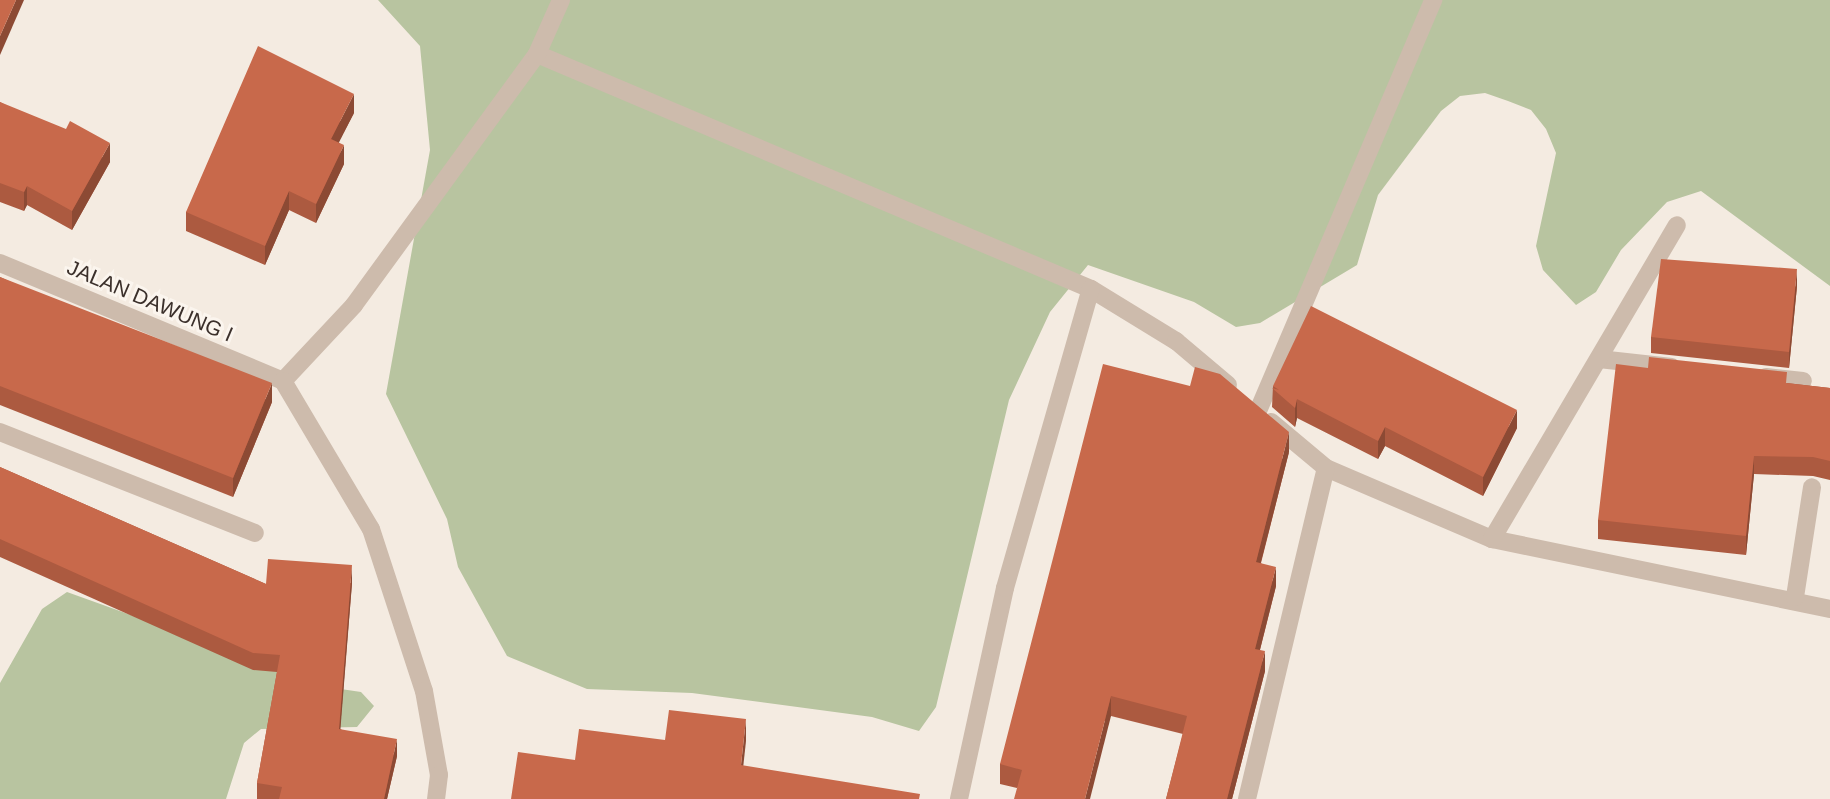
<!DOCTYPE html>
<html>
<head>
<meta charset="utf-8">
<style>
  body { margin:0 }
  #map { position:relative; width:1830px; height:799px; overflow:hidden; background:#f4ebe1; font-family:Arial,sans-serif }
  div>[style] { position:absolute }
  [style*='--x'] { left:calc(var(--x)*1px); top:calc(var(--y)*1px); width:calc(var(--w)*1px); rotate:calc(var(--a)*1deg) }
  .green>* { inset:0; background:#b8c4a0 }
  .minor>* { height:18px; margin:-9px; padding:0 9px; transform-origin:9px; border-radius:9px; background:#cdbbac }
  .wall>* { inset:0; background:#ac5a40 }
  .shaded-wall>* { inset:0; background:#8c4a34 }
  .building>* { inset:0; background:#c8694b }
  span { translate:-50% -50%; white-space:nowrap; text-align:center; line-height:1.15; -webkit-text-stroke:6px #fbf5ee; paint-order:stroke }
  .street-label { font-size:21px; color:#3b302b }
</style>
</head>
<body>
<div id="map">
  <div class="green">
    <i style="clip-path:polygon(378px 0,1830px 0,1830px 286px,1701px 191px,1667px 202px,1621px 250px,1596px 292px,1576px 305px,1543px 270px,1536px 246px,1556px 153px,1546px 129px,1531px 110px,1508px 101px,1485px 93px,1460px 96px,1441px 111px,1378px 195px,1357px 265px,1260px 323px,1236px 327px,1194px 302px,1088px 265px,1050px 312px,1009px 400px,936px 707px,919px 731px,872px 717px,692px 693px,587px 689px,507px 656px,458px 567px,447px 519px,386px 394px,430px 150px,420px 46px)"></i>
    <i style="clip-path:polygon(67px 592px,334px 688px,361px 692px,374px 706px,357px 727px,261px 729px,244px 743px,226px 799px,0 799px,0 683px,42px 609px)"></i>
  </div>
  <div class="minor">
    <i style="--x:537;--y:54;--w:602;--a:22.99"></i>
    <i style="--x:1091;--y:289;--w:100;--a:31.5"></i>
    <i style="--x:1176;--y:341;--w:68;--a:40.2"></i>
    <i style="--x:0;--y:263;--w:307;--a:22.6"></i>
    <i style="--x:1599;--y:359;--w:73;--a:6.3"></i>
    <i style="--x:1766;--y:377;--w:37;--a:6"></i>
    <i style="--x:283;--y:381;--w:104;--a:-46.9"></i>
    <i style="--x:354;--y:305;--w:311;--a:-53.9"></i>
    <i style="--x:537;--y:54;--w:59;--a:-66"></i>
    <i style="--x:283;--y:381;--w:172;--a:59.3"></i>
    <i style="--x:371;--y:529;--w:170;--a:71.9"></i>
    <i style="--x:424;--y:691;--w:85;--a:79.9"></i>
    <i style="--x:439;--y:775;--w:24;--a:97"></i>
    <i style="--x:1258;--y:411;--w:447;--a:-66.9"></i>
    <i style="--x:1271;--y:422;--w:72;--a:39.9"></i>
    <i style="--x:1326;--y:468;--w:181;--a:23.2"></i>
    <i style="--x:1492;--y:539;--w:345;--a:11.7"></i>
    <i style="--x:0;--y:432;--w:274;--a:21.6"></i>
    <i style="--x:1492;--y:539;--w:364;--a:-59.5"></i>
    <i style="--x:1795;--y:597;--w:111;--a:-81.2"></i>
    <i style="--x:959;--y:799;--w:216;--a:-77.7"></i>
    <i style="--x:1005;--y:588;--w:311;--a:-74"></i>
    <i style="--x:1247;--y:799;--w:340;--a:-76.6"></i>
  </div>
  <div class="wall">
    <i style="clip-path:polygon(0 102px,110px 162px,72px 230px,27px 205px,24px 211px,0 202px)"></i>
    <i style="clip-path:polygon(354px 113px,338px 143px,344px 164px,316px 223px,289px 210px,265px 265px,186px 231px,186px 212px)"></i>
    <i style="clip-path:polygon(0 277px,272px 402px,233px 497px,0 405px)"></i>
    <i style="clip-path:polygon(1797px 286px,1789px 368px,1651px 353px,1651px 337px)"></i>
    <i style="clip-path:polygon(1787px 383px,1830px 388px,1830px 480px,1813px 476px,1754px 474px,1746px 555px,1598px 539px,1598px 520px)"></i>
    <i style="clip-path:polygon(1273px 386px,1517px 428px,1483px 496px,1385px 446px,1378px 459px,1297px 418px,1295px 427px,1272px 407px)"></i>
    <i style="clip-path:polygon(1289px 452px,1261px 563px,1276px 586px,1260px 650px,1265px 671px,1232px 799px,1166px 799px,1183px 734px,1111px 716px,1017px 788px,1000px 784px,1000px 764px)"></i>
    <i style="clip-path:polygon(0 467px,266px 584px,352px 583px,340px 729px,397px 756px,387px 799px,257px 799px,257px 783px,277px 672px,253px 670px,0 557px)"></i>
  </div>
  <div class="shaded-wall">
    <i style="clip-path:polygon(16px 0,24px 0,0 55px,0 36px)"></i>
    <i style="clip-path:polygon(354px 94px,354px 113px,331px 158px,331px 139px)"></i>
    <i style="clip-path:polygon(110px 143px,110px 162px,72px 230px,72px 211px)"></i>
    <i style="clip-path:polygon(344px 145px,344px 164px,316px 223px,316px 204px)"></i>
    <i style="clip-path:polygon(27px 186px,27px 205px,24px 211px,24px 192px)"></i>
    <i style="clip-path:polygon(289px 191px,289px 210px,265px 265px,265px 246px)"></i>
    <i style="clip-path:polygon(1797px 269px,1797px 286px,1789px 368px,1789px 352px)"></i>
    <i style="clip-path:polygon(272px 383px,272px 402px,233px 497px,233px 478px)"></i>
    <i style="clip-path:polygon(1297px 399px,1297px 418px,1295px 427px,1295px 408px)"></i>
    <i style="clip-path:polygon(1517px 410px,1517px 428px,1483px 496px,1483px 477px)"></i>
    <i style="clip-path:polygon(1385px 427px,1385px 446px,1378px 459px,1378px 441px)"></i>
    <i style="clip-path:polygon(1289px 432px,1289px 452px,1256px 581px,1256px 562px)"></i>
    <i style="clip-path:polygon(1754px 456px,1754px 474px,1746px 555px,1746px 536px)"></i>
    <i style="clip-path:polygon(352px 565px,352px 583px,339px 747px,339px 729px)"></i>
    <i style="clip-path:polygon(1276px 567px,1276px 586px,1255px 669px,1255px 649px)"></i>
    <i style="clip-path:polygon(1265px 651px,1265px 671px,1232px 799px,1227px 799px)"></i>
    <i style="clip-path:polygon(1111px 696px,1111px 716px,1090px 799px,1085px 799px)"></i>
    <i style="clip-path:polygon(746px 719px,746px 741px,741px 787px,741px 765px)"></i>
    <i style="clip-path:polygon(397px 739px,397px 756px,387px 799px,384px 799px)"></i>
  </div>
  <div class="building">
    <i style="clip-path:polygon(0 0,16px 0,0 36px)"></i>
    <i style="clip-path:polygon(258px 46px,354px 94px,331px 139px,344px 145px,316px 204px,289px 191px,265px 246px,186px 212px)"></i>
    <i style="clip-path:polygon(0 102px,66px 129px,70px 121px,110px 143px,72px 211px,27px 186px,24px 192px,0 183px)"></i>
    <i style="clip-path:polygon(1661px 259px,1797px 269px,1789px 352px,1651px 337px)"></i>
    <i style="clip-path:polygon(0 277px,272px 383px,233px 478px,0 386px)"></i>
    <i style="clip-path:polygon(1311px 306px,1517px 410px,1483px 477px,1385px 427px,1378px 441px,1297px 399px,1295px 408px,1272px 388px,1279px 390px,1273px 386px)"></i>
    <i style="clip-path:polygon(1649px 357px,1787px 372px,1786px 383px,1830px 388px,1830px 461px,1813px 457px,1754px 456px,1746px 536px,1598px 520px,1616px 364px,1648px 368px)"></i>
    <i style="clip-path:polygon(1103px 364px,1190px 386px,1195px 367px,1220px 374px,1289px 432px,1256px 562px,1276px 567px,1255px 649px,1265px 651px,1227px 799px,1166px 799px,1187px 716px,1111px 696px,1085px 799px,1014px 799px,1022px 770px,1000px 764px)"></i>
    <i style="clip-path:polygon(0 467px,266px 584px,268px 559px,352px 565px,339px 729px,397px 739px,384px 799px,279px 799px,282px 787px,257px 783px,280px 655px,253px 653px,0 539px)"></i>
    <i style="clip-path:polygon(669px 710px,746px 719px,741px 765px,920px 794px,919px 799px,511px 799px,518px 752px,575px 760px,579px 729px,665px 740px)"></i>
  </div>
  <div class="street-label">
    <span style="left:150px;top:301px;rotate:23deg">JALAN DAWUNG I</span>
  </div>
</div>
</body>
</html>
